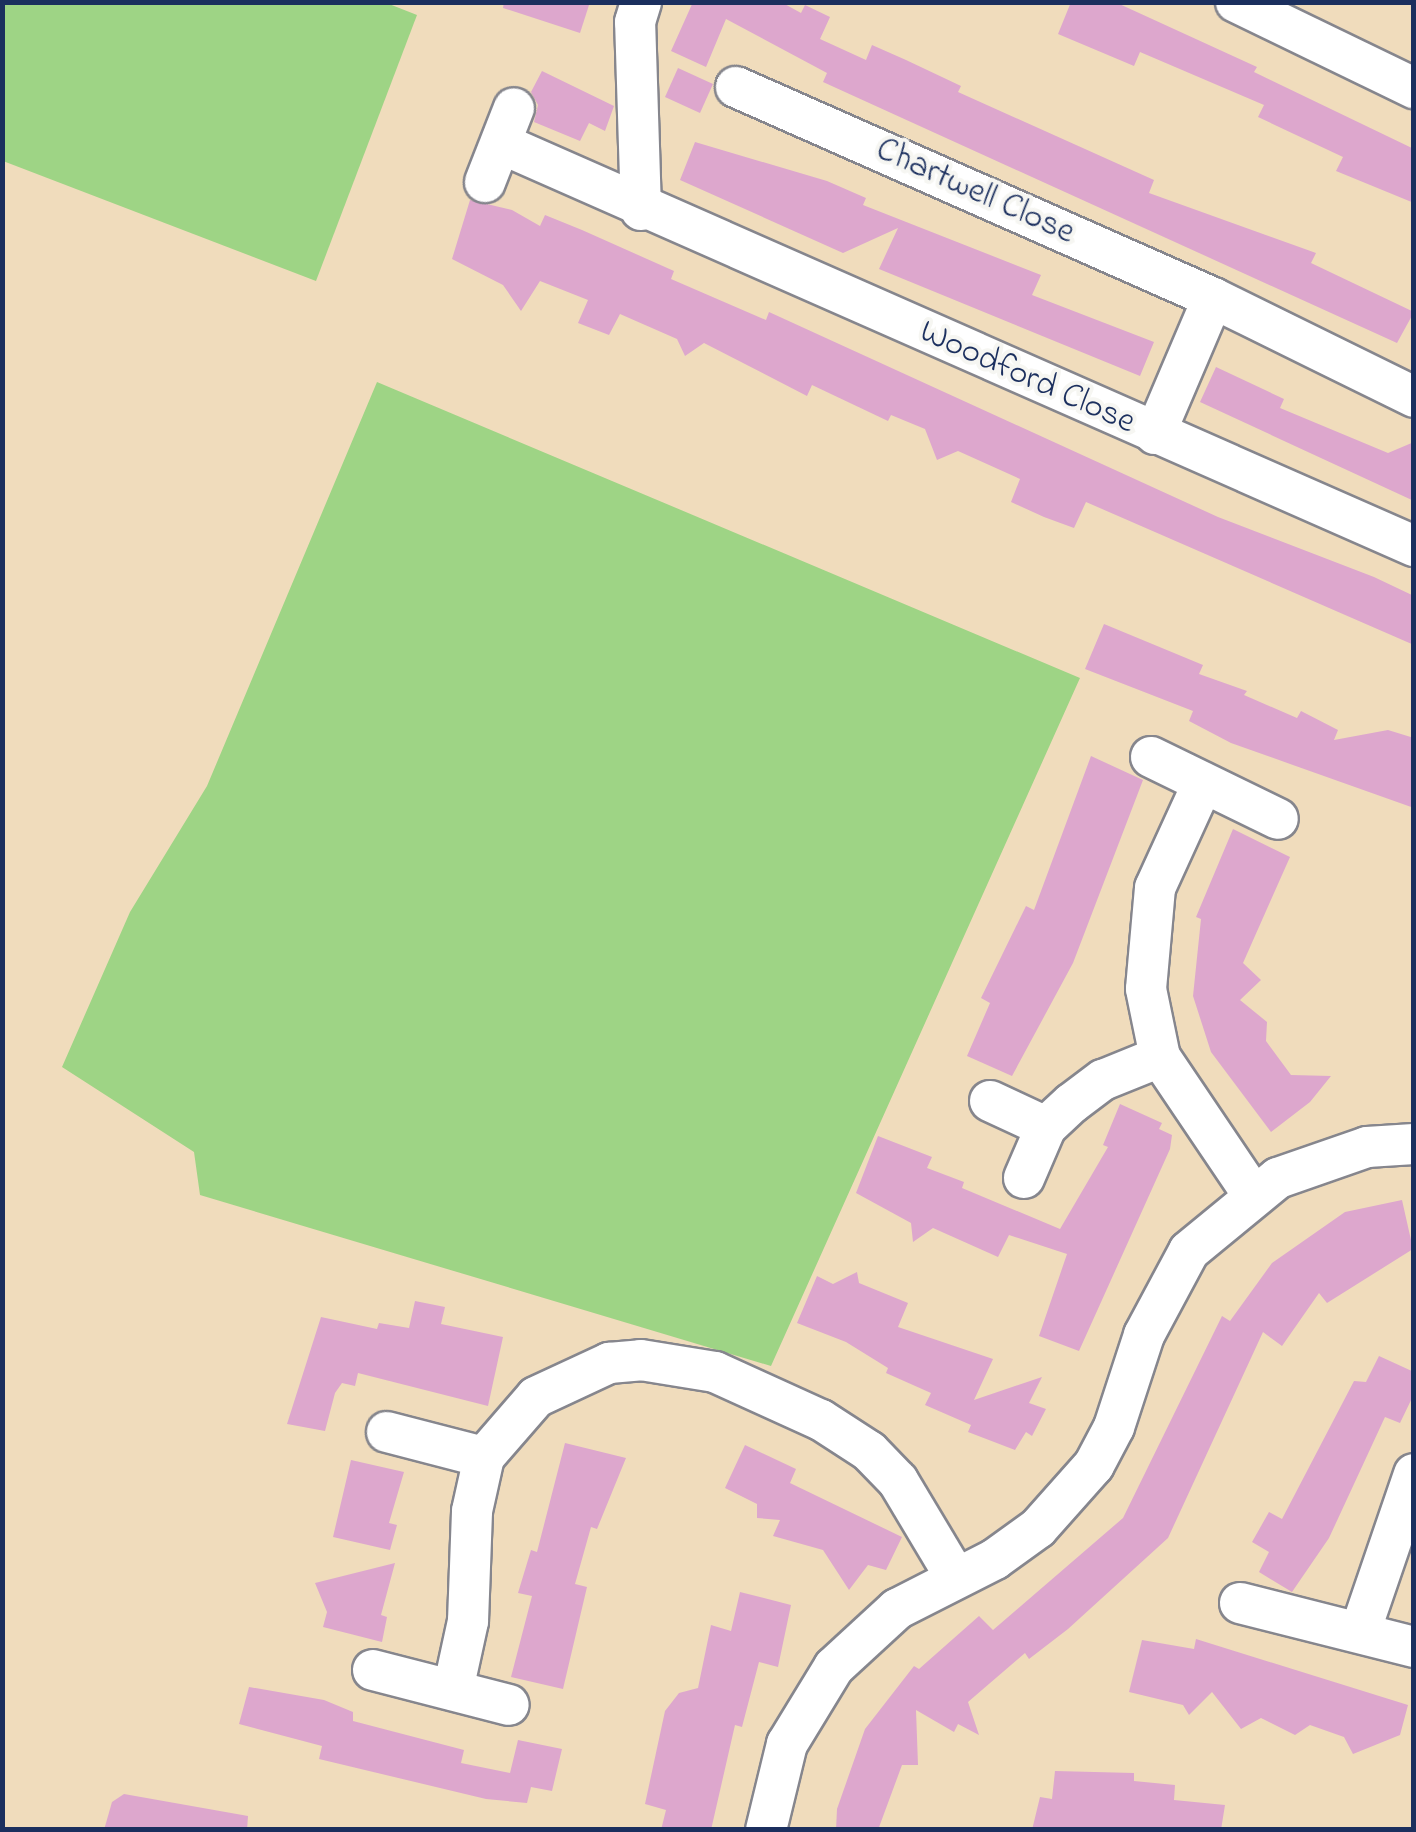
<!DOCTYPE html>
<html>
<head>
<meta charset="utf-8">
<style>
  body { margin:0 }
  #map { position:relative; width:1416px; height:1832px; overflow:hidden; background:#f0dcbc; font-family:"Indie Flower",sans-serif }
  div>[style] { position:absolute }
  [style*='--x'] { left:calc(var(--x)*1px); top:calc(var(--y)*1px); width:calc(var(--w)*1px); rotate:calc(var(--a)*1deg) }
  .green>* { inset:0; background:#9ed485 }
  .building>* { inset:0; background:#dda7cd }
  .roads { filter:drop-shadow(2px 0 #86868d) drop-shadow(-2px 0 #86868d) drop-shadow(0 2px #86868d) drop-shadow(0 -2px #86868d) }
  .street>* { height:40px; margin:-20px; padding:0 20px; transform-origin:20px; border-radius:20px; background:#fff }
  span { translate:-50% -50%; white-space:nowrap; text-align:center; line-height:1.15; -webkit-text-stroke:8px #f6f6f2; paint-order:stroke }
  .street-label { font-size:35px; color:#1b2f5e }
  .frame { position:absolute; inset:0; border:5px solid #1b2f5e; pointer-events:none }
</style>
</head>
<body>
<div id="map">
  <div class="green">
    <i style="clip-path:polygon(384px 2px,417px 15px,316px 281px,3px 161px,3px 3px)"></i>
    <i style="clip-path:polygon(377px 382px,1080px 678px,771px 1366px,200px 1195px,194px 1152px,62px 1067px,130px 912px,207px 786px)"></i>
  </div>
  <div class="building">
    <i style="clip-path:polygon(504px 2px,590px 2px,580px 33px,503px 8px)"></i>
    <i style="clip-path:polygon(693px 2px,781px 2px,801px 13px,805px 5px,830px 17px,820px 39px,866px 60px,872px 45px,906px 60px,961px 86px,958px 92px,1154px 180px,1149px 193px,1316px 253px,1311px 263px,1414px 312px,1397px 343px,823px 82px,827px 73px,726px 19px,706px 67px,671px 51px)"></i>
    <i style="clip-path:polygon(1071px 2px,1115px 2px,1257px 67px,1254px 72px,1414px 149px,1414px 203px,1336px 171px,1343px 157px,1258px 117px,1264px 105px,1140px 52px,1134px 66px,1058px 34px)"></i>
    <i style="clip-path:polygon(678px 68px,713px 84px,700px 113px,665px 97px)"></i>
    <i style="clip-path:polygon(542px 71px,614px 106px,605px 131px,589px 123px,580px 141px,534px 122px,538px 105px,531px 92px)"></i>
    <i style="clip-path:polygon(695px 142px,827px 181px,866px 198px,863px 205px,1041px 275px,1032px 295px,1154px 342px,1140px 376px,879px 269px,898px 228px,843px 253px,680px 180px)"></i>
    <i style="clip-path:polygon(470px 200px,512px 210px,540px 226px,545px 215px,582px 230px,674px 271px,671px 279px,766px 320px,769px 312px,1218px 517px,1374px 577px,1414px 596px,1414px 645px,1086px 502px,1074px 528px,1044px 517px,1011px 502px,1020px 479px,958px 451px,937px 460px,925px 429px,891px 415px,888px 421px,812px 385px,807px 396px,704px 343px,685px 356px,677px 339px,620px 314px,609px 335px,578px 323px,588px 300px,540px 281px,521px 311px,503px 285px,452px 259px)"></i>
    <i style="clip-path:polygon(1216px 367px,1284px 399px,1280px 408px,1388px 453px,1414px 442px,1414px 501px,1200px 402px)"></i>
    <i style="clip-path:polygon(1104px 624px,1203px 665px,1199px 674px,1247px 691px,1244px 695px,1297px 718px,1301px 711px,1338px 730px,1334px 740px,1388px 730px,1414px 738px,1414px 808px,1231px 743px,1189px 721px,1193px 711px,1085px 669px)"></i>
    <i style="clip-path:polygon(1091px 756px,1143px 780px,1073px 963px,1012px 1076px,967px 1056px,990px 1003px,981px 998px,1026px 906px,1034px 910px)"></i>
    <i style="clip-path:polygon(1233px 829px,1290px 857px,1243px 963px,1261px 980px,1240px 1000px,1267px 1022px,1266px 1041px,1291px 1075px,1331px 1076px,1310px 1102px,1271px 1132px,1211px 1052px,1193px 996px,1201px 919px,1196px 917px)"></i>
    <i style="clip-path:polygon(1120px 1104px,1162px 1123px,1159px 1129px,1172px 1135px,1170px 1149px,1079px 1351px,1039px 1336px,1067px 1254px,1009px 1235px,998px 1257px,933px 1228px,913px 1242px,911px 1223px,856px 1193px,878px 1136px,932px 1157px,927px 1168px,964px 1182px,962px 1188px,1060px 1229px,1108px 1147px,1103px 1145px)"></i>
    <i style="clip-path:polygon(1402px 1200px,1413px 1249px,1327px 1303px,1319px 1293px,1282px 1346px,1263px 1332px,1168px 1538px,1068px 1629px,1029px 1659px,1025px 1653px,968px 1702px,979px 1735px,958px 1724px,954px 1732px,916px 1710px,918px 1765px,902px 1765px,878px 1830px,836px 1830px,837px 1809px,865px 1729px,914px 1666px,919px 1669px,979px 1616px,993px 1630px,1123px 1518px,1222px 1316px,1230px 1321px,1272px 1263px,1345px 1212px)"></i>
    <i style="clip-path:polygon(857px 1272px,859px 1283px,908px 1303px,898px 1327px,993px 1359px,974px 1400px,1042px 1377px,1029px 1403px,1046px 1409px,1032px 1436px,1026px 1432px,1015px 1450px,968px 1432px,971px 1425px,925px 1405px,931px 1393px,886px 1373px,888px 1368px,846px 1342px,797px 1323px,817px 1276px,833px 1284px)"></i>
    <i style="clip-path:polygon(415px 1301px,445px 1307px,441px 1324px,503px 1337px,488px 1406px,358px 1373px,355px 1386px,342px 1383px,335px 1393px,325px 1431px,287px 1424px,321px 1317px,377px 1329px,379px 1323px,409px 1328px)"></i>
    <i style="clip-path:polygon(1379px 1356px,1414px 1372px,1414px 1394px,1400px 1423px,1385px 1417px,1329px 1538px,1292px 1592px,1259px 1572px,1269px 1552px,1252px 1542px,1269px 1512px,1282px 1519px,1354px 1381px,1366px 1382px)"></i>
    <i style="clip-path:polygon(565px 1443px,626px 1458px,597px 1529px,591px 1527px,575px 1584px,587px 1587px,563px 1689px,511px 1677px,532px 1596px,518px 1593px,531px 1550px,537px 1552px)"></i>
    <i style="clip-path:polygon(745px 1445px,796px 1469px,790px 1483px,902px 1537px,886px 1570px,868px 1565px,849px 1590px,823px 1550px,773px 1536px,780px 1520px,757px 1518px,757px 1504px,725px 1488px)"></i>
    <i style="clip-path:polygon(351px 1460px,404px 1472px,389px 1523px,397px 1525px,390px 1550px,333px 1537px)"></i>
    <i style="clip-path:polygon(395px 1563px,381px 1615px,387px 1617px,382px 1642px,323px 1627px,327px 1612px,315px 1583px)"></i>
    <i style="clip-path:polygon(740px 1592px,791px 1605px,778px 1667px,759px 1662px,742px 1727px,735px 1725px,711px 1830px,661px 1830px,666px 1810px,645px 1804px,665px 1711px,679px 1693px,698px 1688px,711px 1625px,731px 1631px)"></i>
    <i style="clip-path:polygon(1196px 1639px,1408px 1705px,1400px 1735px,1353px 1754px,1344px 1737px,1310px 1725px,1295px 1735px,1261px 1718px,1241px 1729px,1212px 1692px,1189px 1715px,1183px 1705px,1129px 1692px,1142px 1640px,1194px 1649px)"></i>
    <i style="clip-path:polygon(249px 1687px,324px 1700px,353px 1712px,353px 1721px,464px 1750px,461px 1763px,510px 1773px,518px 1740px,562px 1749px,552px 1791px,531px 1787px,527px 1803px,486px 1799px,319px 1759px,322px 1746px,239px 1724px)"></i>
    <i style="clip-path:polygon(1055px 1771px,1134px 1773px,1134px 1781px,1175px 1785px,1174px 1800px,1225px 1805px,1221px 1830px,1032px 1830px,1040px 1797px,1052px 1799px)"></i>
    <i style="clip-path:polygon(124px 1794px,248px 1816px,247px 1830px,104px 1830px,112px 1802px)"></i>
  </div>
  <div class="roads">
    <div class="street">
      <i style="--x:1236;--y:2;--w:198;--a:25.8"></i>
      <i style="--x:736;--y:87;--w:522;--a:23.86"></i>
      <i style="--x:1213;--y:298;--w:224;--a:26.2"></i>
      <i style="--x:502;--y:144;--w:997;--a:23.79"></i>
      <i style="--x:485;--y:182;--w:79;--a:-68.6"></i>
      <i style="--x:641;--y:210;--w:188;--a:-91.8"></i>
      <i style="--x:635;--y:22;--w:21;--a:-73"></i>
      <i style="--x:1155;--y:434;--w:148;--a:-66.9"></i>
      <i style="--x:1151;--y:757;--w:141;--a:26"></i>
      <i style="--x:1203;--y:783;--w:115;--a:114.6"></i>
      <i style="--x:1155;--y:888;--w:101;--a:95.1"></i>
      <i style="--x:1146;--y:989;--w:69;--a:78.4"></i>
      <i style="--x:1160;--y:1057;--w:166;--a:56"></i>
      <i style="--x:990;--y:1101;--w:62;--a:24.9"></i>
      <i style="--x:1024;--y:1178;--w:56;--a:-66.7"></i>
      <i style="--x:1046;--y:1127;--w:35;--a:-43"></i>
      <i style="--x:1072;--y:1103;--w:39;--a:-37"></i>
      <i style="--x:1103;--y:1080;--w:61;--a:-22"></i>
      <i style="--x:387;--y:1432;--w:100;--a:14.5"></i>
      <i style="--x:1240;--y:1603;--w:179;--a:14.2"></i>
      <i style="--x:1360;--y:1632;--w:167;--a:-71.1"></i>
      <i style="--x:373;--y:1670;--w:140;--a:14.4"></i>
      <i style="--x:453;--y:1690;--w:71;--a:-77.7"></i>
      <i style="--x:468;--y:1621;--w:110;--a:-87.9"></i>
      <i style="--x:472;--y:1511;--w:55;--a:-77.5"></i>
      <i style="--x:484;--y:1457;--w:79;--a:-49.1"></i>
      <i style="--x:536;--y:1397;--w:81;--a:-25"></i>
      <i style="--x:609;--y:1363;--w:32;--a:-5"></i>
      <i style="--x:641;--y:1360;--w:75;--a:9.2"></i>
      <i style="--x:715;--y:1372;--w:116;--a:24.4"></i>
      <i style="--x:821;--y:1420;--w:57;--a:32.9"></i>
      <i style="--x:869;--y:1451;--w:42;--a:46"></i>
      <i style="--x:898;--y:1481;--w:113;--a:59.1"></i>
      <i style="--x:766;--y:1830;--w:89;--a:-76.3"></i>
      <i style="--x:787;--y:1744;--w:90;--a:-58.6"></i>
      <i style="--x:834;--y:1667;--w:86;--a:-42.6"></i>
      <i style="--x:897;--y:1609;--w:110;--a:-27"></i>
      <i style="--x:995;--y:1559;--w:53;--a:-35.8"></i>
      <i style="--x:1038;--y:1528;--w:84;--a:-48.4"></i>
      <i style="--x:1094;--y:1465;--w:43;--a:-62.2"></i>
      <i style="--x:1114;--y:1427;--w:97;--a:-71.9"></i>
      <i style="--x:1144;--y:1335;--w:95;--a:-61.8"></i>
      <i style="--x:1189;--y:1251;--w:115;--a:-39.4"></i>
      <i style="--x:1278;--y:1178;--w:94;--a:-19.2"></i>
      <i style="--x:1367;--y:1147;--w:47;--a:-3.7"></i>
    </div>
  </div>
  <div class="street-label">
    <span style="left:975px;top:192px;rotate:24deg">Chartwell Close</span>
    <span style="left:1027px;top:378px;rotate:24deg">Woodford Close</span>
  </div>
  <div class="frame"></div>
</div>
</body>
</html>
